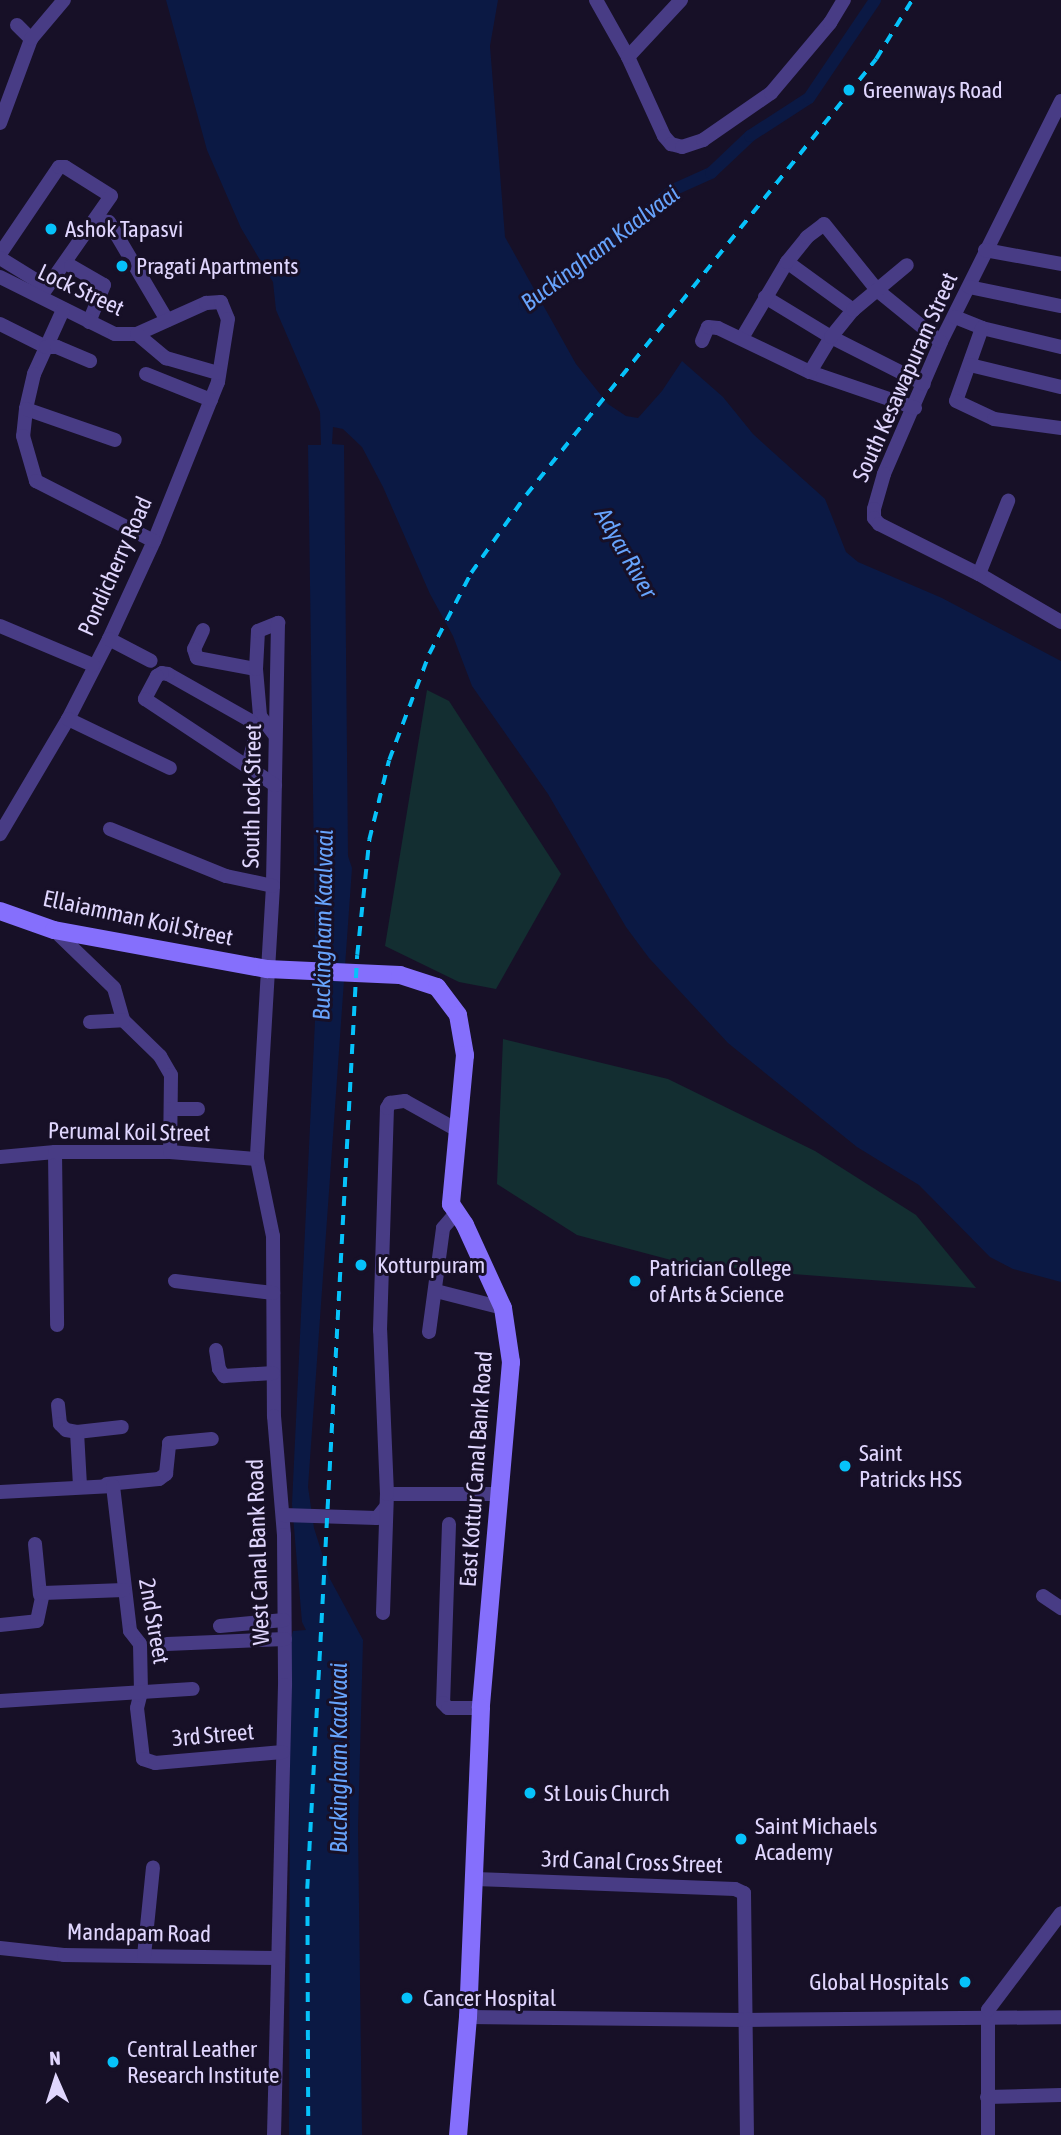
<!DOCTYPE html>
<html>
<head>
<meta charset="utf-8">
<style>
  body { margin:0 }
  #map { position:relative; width:1061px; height:2135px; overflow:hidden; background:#171027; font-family:"Asap Condensed",sans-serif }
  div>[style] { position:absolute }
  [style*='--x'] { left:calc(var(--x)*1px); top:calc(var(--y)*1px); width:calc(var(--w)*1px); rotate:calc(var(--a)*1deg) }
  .green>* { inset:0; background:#132e31 }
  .water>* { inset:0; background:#0b1944 }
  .canal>* { height:12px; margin:-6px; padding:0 6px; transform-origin:6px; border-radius:6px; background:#0b1944 }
  .street>* { height:14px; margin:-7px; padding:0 7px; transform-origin:7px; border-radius:7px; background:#483c85 }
  .secondary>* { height:18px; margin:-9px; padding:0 9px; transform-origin:9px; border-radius:9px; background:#856ffc }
  .rail>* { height:3.5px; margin-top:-1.75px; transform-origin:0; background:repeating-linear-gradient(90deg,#06c2fa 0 10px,transparent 0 19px) }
  .dots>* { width:19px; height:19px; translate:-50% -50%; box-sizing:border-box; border:4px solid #171027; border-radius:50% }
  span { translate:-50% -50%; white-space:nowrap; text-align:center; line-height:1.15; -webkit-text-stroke:6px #171027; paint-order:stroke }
  .poi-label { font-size:23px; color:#e0d6fe }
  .left { translate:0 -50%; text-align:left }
  .right { translate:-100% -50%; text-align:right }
  .street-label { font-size:23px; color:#e0d6fe }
  .water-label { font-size:24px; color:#67a3fc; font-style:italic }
  .north { position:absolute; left:21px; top:2044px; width:70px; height:70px; -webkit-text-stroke:5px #171027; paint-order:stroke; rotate:357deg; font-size:19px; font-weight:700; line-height:28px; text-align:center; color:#e0d6fe }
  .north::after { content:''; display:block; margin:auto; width:24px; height:32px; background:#e0d6fe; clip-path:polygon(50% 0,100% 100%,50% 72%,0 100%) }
</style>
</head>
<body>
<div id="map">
  <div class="green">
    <i style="clip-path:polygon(427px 690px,449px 701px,561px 874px,496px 989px,459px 982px,385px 946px)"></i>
    <i style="clip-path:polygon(503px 1039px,668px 1079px,815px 1151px,916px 1215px,976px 1288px,767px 1272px,671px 1260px,577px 1235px,497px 1184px)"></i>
  </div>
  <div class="water">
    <i style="clip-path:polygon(166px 0,498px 0,490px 46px,505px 237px,576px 364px,608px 404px,626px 416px,638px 418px,662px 391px,682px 361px,723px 397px,753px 434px,825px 499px,846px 552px,858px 562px,942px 598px,1061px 661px,1061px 1282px,1013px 1269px,990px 1257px,919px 1185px,857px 1147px,728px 1043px,649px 958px,626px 927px,548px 794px,472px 686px,453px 636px,430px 594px,383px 487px,362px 447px,343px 429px,333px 427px,332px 444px,344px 445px,348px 856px,352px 868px,308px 1487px,314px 1528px,330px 1579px,363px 1640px,358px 1828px,362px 2135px,289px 2135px,290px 1642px,293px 1631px,306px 1630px,302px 1622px,292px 1504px,316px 1000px,308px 445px,321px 445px,320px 412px,276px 310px,273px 282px,241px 228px,207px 150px)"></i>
  </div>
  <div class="canal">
    <i style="--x:524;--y:305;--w:38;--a:-30"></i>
    <i style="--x:557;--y:286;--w:151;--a:-39.6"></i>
    <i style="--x:673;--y:190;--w:42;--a:-24.1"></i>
    <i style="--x:711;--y:173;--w:54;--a:-43.5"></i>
    <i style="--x:750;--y:136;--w:70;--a:-32.8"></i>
    <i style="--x:809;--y:98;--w:118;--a:-56"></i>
  </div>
  <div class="street">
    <i style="--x:596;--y:0;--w:65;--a:60.7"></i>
    <i style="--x:628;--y:57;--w:87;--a:65.5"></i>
    <i style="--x:664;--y:136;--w:11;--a:49"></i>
    <i style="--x:671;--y:144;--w:11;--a:15"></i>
    <i style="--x:682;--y:147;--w:22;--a:-18"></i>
    <i style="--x:703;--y:140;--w:83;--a:-34.7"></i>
    <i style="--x:771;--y:93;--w:92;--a:-49.9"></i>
    <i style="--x:830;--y:23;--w:27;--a:-59"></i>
    <i style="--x:17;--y:25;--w:20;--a:45"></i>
    <i style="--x:628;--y:57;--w:78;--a:-47.1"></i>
    <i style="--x:1061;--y:101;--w:269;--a:116.5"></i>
    <i style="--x:941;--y:342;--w:144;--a:113.4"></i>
    <i style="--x:884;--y:474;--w:36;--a:106"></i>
    <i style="--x:874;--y:509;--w:9;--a:90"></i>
    <i style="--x:874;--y:518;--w:8;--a:50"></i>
    <i style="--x:879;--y:524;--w:112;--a:26.6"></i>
    <i style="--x:979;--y:574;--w:95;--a:30.3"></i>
    <i style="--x:0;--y:123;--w:90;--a:-69.7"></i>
    <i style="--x:31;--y:39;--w:51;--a:-49.8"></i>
    <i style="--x:94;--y:229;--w:9;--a:-58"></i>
    <i style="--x:99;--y:221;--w:10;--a:6"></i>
    <i style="--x:109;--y:222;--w:114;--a:59.4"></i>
    <i style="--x:985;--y:250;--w:77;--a:10.4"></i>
    <i style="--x:0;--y:254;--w:105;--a:-55.9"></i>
    <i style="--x:59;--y:167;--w:6;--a:0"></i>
    <i style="--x:65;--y:167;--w:54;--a:32.2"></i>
    <i style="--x:111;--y:196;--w:122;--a:125"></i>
    <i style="--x:0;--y:258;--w:55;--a:31.7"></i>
    <i style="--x:787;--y:262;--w:82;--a:36"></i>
    <i style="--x:71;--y:266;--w:38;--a:30"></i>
    <i style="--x:104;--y:285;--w:40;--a:112"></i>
    <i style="--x:0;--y:277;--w:128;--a:26.4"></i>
    <i style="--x:115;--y:334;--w:22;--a:0"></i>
    <i style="--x:137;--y:334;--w:76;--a:-24.2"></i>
    <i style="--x:206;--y:303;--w:15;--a:-4"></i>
    <i style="--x:221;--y:302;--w:18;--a:68"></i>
    <i style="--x:228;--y:319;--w:64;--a:99"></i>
    <i style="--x:218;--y:382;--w:171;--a:111.9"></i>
    <i style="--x:154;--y:541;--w:108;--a:114.7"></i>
    <i style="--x:109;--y:639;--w:90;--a:117.1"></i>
    <i style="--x:68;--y:719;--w:134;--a:120.6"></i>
    <i style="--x:969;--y:287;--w:94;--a:11.7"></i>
    <i style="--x:765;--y:297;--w:77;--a:31.2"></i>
    <i style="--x:831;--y:337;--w:104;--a:26.8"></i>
    <i style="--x:63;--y:310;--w:70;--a:114.4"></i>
    <i style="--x:34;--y:374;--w:36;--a:103"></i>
    <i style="--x:26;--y:409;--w:27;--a:96"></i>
    <i style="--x:23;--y:436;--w:47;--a:73.9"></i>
    <i style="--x:36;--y:481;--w:132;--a:27"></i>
    <i style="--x:955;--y:317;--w:29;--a:22"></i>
    <i style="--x:982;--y:328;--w:81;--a:13.5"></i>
    <i style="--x:0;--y:324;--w:51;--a:26.6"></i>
    <i style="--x:46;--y:347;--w:11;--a:0"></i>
    <i style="--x:57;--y:347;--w:36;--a:23"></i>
    <i style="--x:982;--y:328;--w:77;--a:109.6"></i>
    <i style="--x:956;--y:401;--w:42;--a:25.3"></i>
    <i style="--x:994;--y:419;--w:68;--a:7.7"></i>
    <i style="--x:137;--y:334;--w:38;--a:40"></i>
    <i style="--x:166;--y:358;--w:54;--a:16.1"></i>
    <i style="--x:742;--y:338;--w:88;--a:-59.4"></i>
    <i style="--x:787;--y:262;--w:32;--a:-51"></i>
    <i style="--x:807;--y:237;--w:21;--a:-37"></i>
    <i style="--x:824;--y:224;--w:85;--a:51.2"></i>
    <i style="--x:877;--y:290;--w:82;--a:39.1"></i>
    <i style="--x:702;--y:341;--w:15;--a:-67"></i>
    <i style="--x:708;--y:327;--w:10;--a:6"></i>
    <i style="--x:718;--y:328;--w:102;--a:25.6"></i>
    <i style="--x:810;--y:372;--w:111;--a:18.9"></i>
    <i style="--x:970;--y:365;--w:94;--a:13.6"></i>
    <i style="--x:810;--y:372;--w:41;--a:-59"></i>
    <i style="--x:831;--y:337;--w:35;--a:-51"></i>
    <i style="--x:853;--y:310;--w:70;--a:-39.8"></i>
    <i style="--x:146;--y:374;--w:70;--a:21.8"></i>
    <i style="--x:26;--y:409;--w:94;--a:19.2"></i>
    <i style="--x:979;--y:574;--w:79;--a:-68.3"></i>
    <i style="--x:0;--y:626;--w:101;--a:22.8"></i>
    <i style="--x:203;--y:630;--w:21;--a:115"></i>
    <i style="--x:194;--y:649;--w:9;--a:72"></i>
    <i style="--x:197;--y:658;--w:60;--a:10.6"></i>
    <i style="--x:256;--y:669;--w:47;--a:85.1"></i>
    <i style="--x:260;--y:716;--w:24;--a:52"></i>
    <i style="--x:109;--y:639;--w:47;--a:27.6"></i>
    <i style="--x:256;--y:669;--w:38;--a:-87"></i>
    <i style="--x:258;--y:631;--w:22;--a:-22"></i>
    <i style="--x:278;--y:623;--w:263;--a:91.1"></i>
    <i style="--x:273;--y:886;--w:273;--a:93.4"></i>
    <i style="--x:257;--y:1159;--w:79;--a:78.3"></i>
    <i style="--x:273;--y:1236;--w:180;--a:89.7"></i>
    <i style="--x:274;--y:1416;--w:119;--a:85.2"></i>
    <i style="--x:284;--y:1535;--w:150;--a:89.6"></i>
    <i style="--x:285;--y:1685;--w:450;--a:91.4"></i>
    <i style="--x:68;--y:719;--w:113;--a:25.7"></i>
    <i style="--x:248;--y:766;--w:33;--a:-76"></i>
    <i style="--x:256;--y:734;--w:14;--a:-111"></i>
    <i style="--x:251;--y:721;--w:95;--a:-150.5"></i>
    <i style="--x:168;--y:674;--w:6;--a:-171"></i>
    <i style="--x:162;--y:673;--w:6;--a:149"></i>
    <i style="--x:157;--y:676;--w:26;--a:118"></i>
    <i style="--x:145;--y:699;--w:156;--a:33.5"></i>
    <i style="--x:110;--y:829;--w:125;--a:22.1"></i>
    <i style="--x:226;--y:876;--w:48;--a:12"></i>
    <i style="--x:54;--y:930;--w:83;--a:44"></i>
    <i style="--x:114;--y:988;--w:33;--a:74"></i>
    <i style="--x:123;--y:1020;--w:52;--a:44.2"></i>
    <i style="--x:160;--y:1056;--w:22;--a:60"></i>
    <i style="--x:171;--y:1075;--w:77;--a:90.7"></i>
    <i style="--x:90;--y:1022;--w:33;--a:-3"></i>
    <i style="--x:171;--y:1109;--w:27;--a:0"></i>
    <i style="--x:55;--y:1152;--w:173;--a:89.3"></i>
    <i style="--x:0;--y:1157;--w:55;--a:-5.2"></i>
    <i style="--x:55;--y:1152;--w:115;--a:0"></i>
    <i style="--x:170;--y:1152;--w:87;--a:4.6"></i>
    <i style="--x:175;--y:1281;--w:99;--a:7"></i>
    <i style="--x:436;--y:1291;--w:69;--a:14.2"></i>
    <i style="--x:429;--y:1332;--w:105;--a:-82.3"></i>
    <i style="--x:443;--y:1228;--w:18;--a:-49"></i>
    <i style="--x:216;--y:1350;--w:19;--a:81"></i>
    <i style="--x:219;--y:1369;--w:9;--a:54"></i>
    <i style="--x:224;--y:1376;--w:49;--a:-3.5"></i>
    <i style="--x:58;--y:1405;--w:19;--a:84"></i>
    <i style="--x:60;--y:1424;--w:8;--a:45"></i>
    <i style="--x:66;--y:1430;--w:11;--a:10"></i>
    <i style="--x:77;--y:1432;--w:45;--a:-6.3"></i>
    <i style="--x:77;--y:1432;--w:53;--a:86.8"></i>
    <i style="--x:107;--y:1484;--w:52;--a:-5.5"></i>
    <i style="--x:159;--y:1479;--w:9;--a:-36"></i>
    <i style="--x:166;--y:1474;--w:31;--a:-84"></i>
    <i style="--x:169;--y:1443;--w:43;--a:-5.3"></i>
    <i style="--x:0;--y:1492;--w:113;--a:-3"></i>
    <i style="--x:113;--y:1486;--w:146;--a:83.3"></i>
    <i style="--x:130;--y:1631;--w:16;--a:52"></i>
    <i style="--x:140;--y:1644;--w:48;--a:88.8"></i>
    <i style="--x:141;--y:1692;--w:16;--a:104"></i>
    <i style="--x:137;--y:1708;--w:51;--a:83.3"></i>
    <i style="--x:143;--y:1759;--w:13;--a:18"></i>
    <i style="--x:155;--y:1763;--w:128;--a:-4.9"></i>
    <i style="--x:387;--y:1494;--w:112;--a:0"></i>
    <i style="--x:283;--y:1515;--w:94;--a:1.8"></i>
    <i style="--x:377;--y:1518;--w:14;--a:-51"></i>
    <i style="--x:449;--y:1524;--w:179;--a:91.9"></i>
    <i style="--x:443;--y:1703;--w:7;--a:45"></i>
    <i style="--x:448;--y:1708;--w:33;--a:0"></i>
    <i style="--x:35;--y:1544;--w:51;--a:84.4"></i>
    <i style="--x:1043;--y:1596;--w:22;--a:34"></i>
    <i style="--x:383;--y:1613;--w:119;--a:-88.1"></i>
    <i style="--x:387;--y:1494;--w:164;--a:-92.4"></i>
    <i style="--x:380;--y:1330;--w:222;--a:-88.2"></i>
    <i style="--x:387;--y:1108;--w:6;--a:-59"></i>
    <i style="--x:390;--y:1103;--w:15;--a:-8"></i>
    <i style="--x:405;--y:1101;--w:62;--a:29.1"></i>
    <i style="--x:0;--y:1625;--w:37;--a:-6"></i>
    <i style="--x:37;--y:1621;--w:29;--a:-78"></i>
    <i style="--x:43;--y:1593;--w:81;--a:-2.1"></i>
    <i style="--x:220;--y:1626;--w:64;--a:-5.4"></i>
    <i style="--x:167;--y:1644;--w:118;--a:-2.4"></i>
    <i style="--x:0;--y:1701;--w:193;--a:-3.6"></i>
    <i style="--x:475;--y:1879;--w:260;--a:2.2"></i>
    <i style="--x:735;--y:1889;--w:10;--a:24"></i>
    <i style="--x:744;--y:1893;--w:242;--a:89.3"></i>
    <i style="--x:0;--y:1948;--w:64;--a:6.2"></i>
    <i style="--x:64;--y:1955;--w:214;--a:0.8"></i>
    <i style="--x:144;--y:1956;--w:89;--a:-84.2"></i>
    <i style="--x:468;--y:2017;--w:276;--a:0.6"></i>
    <i style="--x:744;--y:2020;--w:317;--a:-0.5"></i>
    <i style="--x:987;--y:2097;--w:74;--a:-1.5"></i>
    <i style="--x:988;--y:2135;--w:125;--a:-90"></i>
    <i style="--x:988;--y:2010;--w:121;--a:-53"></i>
  </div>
  <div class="secondary">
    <i style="--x:0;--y:911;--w:57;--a:19.4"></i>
    <i style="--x:54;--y:930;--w:217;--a:10.4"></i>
    <i style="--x:267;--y:969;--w:133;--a:2.6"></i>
    <i style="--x:400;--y:975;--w:39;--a:18"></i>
    <i style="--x:437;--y:987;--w:35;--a:53"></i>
    <i style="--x:458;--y:1015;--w:41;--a:80.1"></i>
    <i style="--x:465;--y:1055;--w:150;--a:95.4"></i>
    <i style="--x:451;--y:1204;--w:25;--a:56"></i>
    <i style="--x:465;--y:1225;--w:91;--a:65.4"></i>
    <i style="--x:503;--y:1308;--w:55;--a:81.6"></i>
    <i style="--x:511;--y:1362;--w:347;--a:95"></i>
    <i style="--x:481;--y:1708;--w:309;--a:92.4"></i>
    <i style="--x:468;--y:2017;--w:118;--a:94.8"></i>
  </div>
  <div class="rail">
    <i style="--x:308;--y:2135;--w:246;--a:-90.2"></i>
    <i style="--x:307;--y:1889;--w:935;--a:-86.94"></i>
    <i style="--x:357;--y:955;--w:116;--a:-84"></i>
    <i style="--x:369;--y:840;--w:82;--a:-76"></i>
    <i style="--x:389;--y:760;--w:113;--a:-69.3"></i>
    <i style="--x:429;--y:654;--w:91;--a:-62.6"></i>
    <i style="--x:471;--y:573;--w:95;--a:-54.8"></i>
    <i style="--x:526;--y:495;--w:559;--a:-51.24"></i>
    <i style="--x:876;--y:59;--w:69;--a:-58.6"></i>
  </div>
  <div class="dots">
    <i style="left:849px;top:90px;background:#06c2fa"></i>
    <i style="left:51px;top:229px;background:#06c2fa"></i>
    <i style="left:122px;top:266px;background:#06c2fa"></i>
    <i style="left:361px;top:1265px;background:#06c2fa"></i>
    <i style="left:635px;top:1281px;background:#06c2fa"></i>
    <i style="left:845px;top:1466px;background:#06c2fa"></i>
    <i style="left:530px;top:1793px;background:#06c2fa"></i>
    <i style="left:741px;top:1839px;background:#06c2fa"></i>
    <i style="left:965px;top:1982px;background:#06c2fa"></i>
    <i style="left:407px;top:1998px;background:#06c2fa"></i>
    <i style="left:113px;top:2062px;background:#06c2fa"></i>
  </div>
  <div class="poi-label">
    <span class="left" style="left:863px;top:90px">Greenways Road</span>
    <span class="left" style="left:65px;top:229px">Ashok Tapasvi</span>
    <span class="left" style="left:136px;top:266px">Pragati Apartments</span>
    <span class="left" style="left:377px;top:1265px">Kotturpuram</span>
    <span class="left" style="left:649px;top:1281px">Patrician College<br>of Arts &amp; Science</span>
    <span class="left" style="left:859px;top:1466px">Saint<br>Patricks HSS</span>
    <span class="left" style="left:544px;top:1793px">St Louis Church</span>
    <span class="left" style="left:755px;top:1839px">Saint Michaels<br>Academy</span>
    <span class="right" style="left:949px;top:1982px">Global Hospitals</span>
    <span class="left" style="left:423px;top:1998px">Cancer Hospital</span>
    <span class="left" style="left:127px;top:2062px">Central Leather<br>Research Institute</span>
  </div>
  <div class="street-label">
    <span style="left:81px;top:290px;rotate:25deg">Lock Street</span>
    <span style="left:905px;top:377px;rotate:-66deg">South Kesawapuram Street</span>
    <span style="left:115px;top:566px;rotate:-66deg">Pondicherry Road</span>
    <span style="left:252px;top:796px;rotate:-89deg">South Lock Street</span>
    <span style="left:138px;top:918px;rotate:12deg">Ellaiamman Koil Street</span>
    <span style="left:129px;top:1132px;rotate:1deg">Perumal Koil Street</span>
    <span style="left:476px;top:1469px;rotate:-86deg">East Kottur Canal Bank Road</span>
    <span style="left:258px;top:1552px;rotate:-92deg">West Canal Bank Road</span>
    <span style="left:154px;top:1621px;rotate:80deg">2nd Street</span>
    <span style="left:213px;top:1735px;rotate:-5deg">3rd Street</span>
    <span style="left:632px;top:1862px;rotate:2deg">3rd Canal Cross Street</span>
    <span style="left:139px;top:1933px;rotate:1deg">Mandapam Road</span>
  </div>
  <div class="water-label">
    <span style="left:600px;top:248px;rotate:-37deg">Buckingham Kaalvaai</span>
    <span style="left:626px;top:553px;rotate:60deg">Adyar River</span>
    <span style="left:323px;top:925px;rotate:-89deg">Buckingham Kaalvaai</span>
    <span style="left:339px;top:1758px;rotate:-90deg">Buckingham Kaalvaai</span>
  </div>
  <div class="north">N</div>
</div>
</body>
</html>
